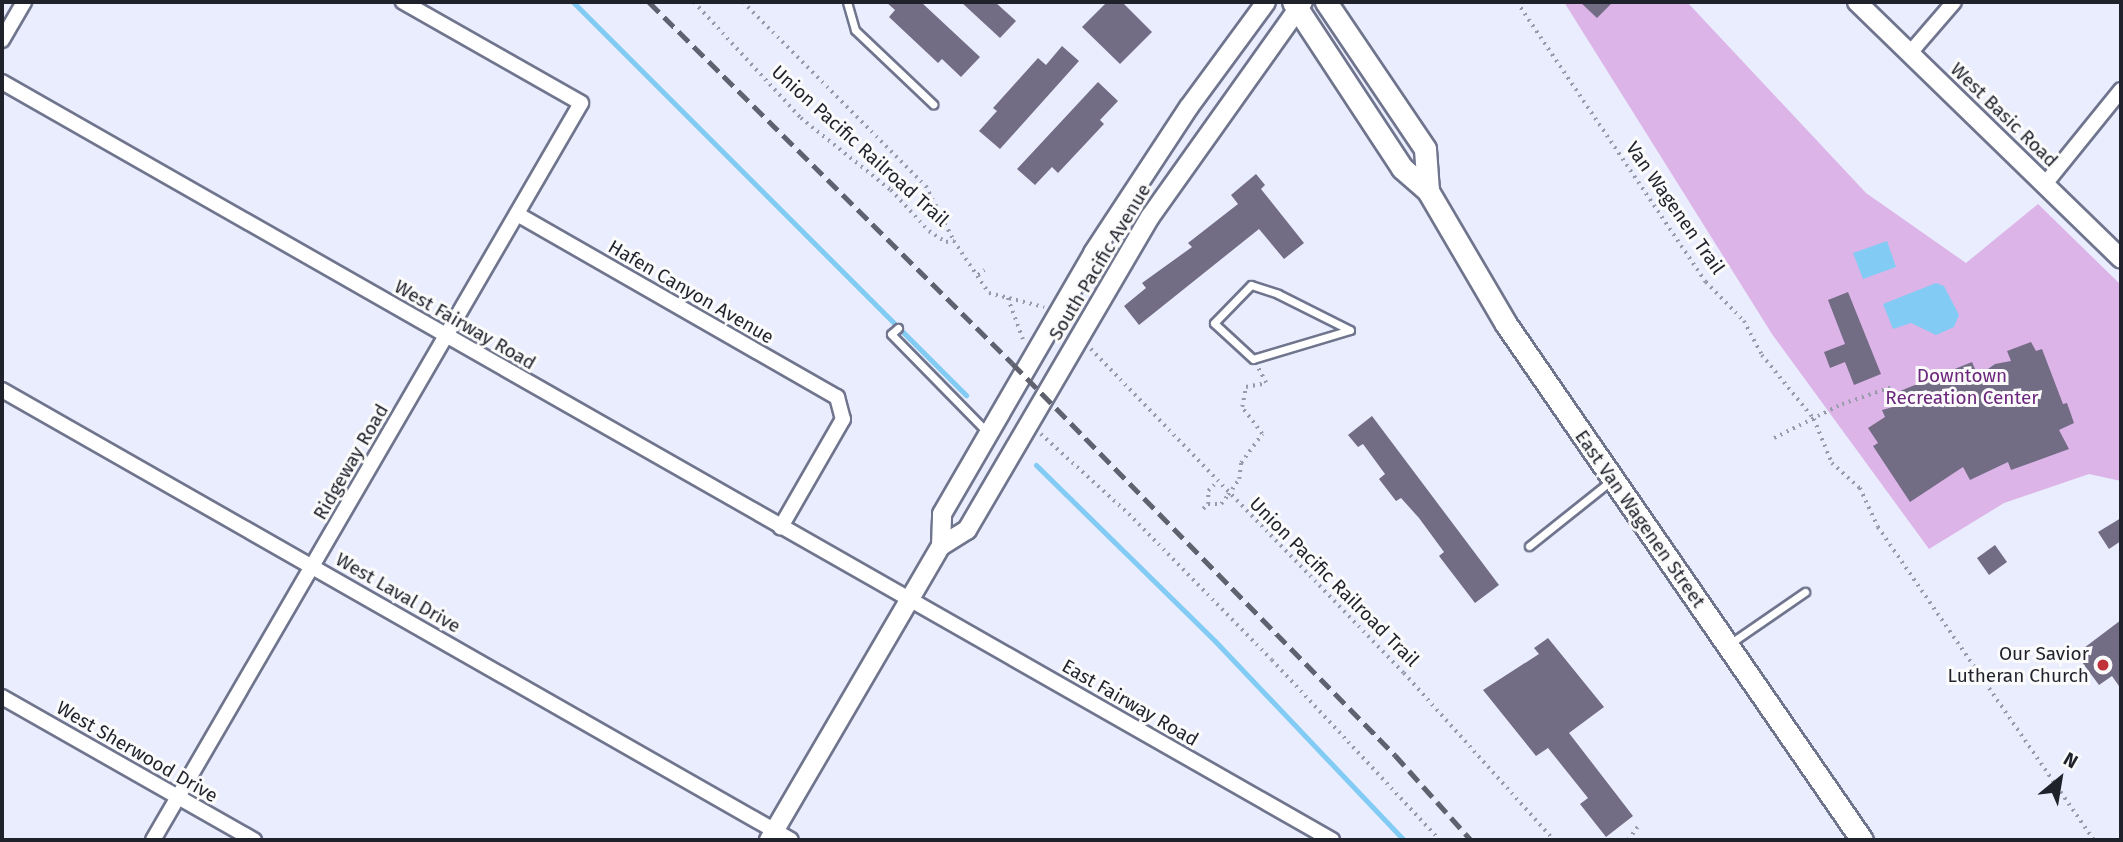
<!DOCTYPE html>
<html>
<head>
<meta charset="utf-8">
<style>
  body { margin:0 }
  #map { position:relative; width:2123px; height:842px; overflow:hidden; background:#e9edfe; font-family:"Fira Sans",sans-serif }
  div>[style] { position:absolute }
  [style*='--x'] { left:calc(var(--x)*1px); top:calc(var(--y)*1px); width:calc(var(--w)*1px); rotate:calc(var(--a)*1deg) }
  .green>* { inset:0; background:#dcb4e7 }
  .water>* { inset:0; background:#82cbf4 }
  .stream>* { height:5px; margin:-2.5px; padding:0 2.5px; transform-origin:2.5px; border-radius:2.5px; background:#82cbf4 }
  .building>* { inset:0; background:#736c85 }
  .path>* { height:3.5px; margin-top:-1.75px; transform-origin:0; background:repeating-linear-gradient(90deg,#979aa8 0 2px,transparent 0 7px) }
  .roads { filter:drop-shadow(2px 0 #70758e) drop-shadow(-2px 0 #70758e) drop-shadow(0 2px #70758e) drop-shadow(0 -2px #70758e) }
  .service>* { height:7px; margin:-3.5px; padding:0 3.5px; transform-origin:3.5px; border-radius:3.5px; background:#fff }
  .minor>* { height:14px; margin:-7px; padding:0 7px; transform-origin:7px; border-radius:7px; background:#fff }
  .tertiary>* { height:18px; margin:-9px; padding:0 9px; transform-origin:9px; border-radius:9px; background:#fff }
  .secondary>* { height:21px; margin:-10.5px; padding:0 10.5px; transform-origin:10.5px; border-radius:10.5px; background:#fff }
  .rail>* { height:5px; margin-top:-2.5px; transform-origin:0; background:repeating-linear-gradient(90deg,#5f626e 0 14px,transparent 0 21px) }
  .dots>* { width:19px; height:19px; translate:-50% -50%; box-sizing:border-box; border:4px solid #fbfbfb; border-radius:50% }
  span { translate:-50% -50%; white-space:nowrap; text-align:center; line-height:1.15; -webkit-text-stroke:6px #fbfbfb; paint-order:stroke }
  .street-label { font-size:19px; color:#1f212b }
  .park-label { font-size:19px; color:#6a277b }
  .poi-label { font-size:19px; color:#1f212b }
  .right { translate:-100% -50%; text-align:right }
  .frame { position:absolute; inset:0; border:4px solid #1f212b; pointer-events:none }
  .north { position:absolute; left:2025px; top:744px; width:70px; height:70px; -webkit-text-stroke:5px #fbfbfb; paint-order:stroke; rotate:30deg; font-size:19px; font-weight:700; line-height:28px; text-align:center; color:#1f212b }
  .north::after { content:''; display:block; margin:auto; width:24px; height:32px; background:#1f212b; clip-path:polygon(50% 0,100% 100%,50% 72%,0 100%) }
</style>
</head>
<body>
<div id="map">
  <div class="green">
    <i style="clip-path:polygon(1564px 2px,1687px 2px,1866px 193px,1966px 263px,2038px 204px,2121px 285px,2121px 481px,2089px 474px,2004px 503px,1929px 549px,1772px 334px)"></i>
  </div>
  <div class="water">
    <i style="clip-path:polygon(1887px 241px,1896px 267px,1863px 279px,1853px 253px)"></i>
    <i style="clip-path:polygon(1936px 283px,1944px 286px,1959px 315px,1954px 327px,1936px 335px,1911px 323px,1893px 329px,1883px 304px)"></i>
  </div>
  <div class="stream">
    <i style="--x:573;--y:2;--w:556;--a:45"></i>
    <i style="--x:1036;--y:465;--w:251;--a:44.5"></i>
    <i style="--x:1215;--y:641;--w:274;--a:46.5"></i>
  </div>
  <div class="building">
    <i style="clip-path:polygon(886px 2px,921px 2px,980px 57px,961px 77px,942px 59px,938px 63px,889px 17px,895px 10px)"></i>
    <i style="clip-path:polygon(961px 2px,995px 2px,1016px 21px,1000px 38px)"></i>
    <i style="clip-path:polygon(1107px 2px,1122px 2px,1152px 32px,1120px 64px,1082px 27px)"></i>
    <i style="clip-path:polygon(1580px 2px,1613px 2px,1597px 18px)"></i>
    <i style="clip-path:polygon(1062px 46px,1079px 61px,1000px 149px,979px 131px,997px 111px,993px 108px,1038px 58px,1046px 65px)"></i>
    <i style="clip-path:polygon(1098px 82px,1118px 101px,1100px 120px,1104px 124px,1058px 173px,1052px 167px,1035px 185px,1017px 169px)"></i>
    <i style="clip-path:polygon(1256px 174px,1265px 185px,1261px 189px,1304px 243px,1284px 259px,1259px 229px,1139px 325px,1124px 306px,1146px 288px,1142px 283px,1192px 247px,1188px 243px,1238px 204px,1231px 195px)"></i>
    <i style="clip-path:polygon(1848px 292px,1881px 374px,1854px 385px,1845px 362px,1830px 368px,1824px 352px,1845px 344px,1828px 300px)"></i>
    <i style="clip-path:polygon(2031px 342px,2036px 351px,2042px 349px,2063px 404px,2067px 403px,2074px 423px,2059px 430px,2069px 449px,2011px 470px,2008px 462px,1970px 480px,1963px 467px,1910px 502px,1873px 446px,1878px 443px,1868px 428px,1885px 417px,1882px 410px,1904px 404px,1900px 391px,1972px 362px,1978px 376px,1995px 364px,2011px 361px,2007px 351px)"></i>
    <i style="clip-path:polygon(1372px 416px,1499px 585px,1475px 603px,1439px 556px,1444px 552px,1419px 518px,1401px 498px,1396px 501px,1379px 479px,1385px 474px,1363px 444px,1358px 447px,1348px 435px)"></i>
    <i style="clip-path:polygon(2121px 518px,2121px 541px,2109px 549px,2098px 532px)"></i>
    <i style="clip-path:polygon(1995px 545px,2007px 562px,1989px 575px,1977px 558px)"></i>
    <i style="clip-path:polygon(2121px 620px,2121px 689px,2112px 676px,2099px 685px,2076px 654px)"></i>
    <i style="clip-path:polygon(1548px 638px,1604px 707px,1569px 733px,1633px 816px,1606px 837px,1580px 804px,1588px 798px,1548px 748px,1536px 756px,1483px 690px,1539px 654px,1534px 648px)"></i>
  </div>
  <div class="path">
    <i style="--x:694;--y:2;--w:158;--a:47.3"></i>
    <i style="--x:801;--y:118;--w:115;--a:38.7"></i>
    <i style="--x:891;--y:190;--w:56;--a:47.2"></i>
    <i style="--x:929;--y:231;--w:20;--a:33"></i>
    <i style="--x:946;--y:242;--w:8;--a:-7"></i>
    <i style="--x:743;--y:2;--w:260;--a:45.2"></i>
    <i style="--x:926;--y:186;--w:62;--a:63"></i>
    <i style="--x:954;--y:241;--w:63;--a:56.1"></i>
    <i style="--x:989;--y:293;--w:57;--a:14.3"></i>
    <i style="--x:1517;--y:2;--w:338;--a:56"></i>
    <i style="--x:1706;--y:282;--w:54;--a:45.7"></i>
    <i style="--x:1744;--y:321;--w:38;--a:62"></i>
    <i style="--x:1762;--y:355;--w:82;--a:50.9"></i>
    <i style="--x:1814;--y:419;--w:48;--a:67.8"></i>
    <i style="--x:1832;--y:463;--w:38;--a:42"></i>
    <i style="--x:1860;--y:488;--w:43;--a:65.2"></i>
    <i style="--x:1878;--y:527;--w:380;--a:55.4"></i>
    <i style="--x:978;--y:275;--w:8;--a:-40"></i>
    <i style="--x:1008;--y:298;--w:44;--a:69.9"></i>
    <i style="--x:1091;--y:349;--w:450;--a:46"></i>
    <i style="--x:1404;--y:673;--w:224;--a:48.1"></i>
    <i style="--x:1041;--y:434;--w:119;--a:42.3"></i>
    <i style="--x:1129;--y:514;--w:204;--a:45.6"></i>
    <i style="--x:1272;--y:660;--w:246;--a:47"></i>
    <i style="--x:1774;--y:438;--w:76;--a:-26.6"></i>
    <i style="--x:1842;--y:404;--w:53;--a:-18.8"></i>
    <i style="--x:1208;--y:504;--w:13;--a:-90"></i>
    <i style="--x:1208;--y:491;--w:11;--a:-45"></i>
    <i style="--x:1203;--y:509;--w:7;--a:-45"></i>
    <i style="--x:1208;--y:504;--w:13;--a:0"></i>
    <i style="--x:1221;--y:504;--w:11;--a:-52"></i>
    <i style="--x:1228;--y:495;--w:19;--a:-55"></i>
    <i style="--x:1239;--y:479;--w:16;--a:-83"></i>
    <i style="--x:1241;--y:463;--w:36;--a:-54"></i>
    <i style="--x:1262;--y:434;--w:34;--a:-127"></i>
    <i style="--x:1242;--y:407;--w:20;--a:-79"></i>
    <i style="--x:1246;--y:387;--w:20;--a:-11"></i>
    <i style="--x:1266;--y:383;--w:17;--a:-118"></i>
    <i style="--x:1628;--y:840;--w:17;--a:-54"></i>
  </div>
  <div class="roads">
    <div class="service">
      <i style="--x:847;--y:2;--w:29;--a:74"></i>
      <i style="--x:855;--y:30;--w:108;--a:43.5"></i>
      <i style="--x:1251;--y:285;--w:28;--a:18"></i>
      <i style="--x:1278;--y:294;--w:80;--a:26.6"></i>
      <i style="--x:1350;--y:330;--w:101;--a:163.4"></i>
      <i style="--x:1253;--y:359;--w:53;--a:-137.3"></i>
      <i style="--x:1214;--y:323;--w:53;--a:-45.8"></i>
      <i style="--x:898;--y:328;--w:9;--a:139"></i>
      <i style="--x:891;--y:334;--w:139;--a:45.6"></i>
      <i style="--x:1529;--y:546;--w:106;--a:-38.5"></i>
      <i style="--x:1731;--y:643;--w:90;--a:-34.6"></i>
    </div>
    <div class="minor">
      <i style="--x:2;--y:40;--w:44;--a:-59.9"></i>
      <i style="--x:1910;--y:53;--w:67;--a:-49.2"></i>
      <i style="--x:2;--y:82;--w:1531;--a:29.68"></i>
      <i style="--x:2045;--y:184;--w:121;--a:-51"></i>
      <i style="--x:517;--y:214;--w:369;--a:29.8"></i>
      <i style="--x:837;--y:397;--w:23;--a:75"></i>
      <i style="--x:843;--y:419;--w:125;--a:119.9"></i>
      <i style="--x:2;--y:390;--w:908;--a:29.7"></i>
      <i style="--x:2;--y:697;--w:290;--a:29.6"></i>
      <i style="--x:153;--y:840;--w:852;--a:-59.85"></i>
      <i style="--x:581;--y:103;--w:205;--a:-150.4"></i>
    </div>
    <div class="tertiary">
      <i style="--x:1857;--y:2;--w:368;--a:44.2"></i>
      <i style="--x:941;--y:546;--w:32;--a:-88"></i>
      <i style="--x:942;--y:514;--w:302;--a:-59.9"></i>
      <i style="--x:1093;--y:253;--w:175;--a:-56.7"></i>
      <i style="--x:1189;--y:107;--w:130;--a:-53.7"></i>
      <i style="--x:769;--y:840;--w:341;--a:-59.7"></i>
      <i style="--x:941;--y:546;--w:31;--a:-32"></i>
      <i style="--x:967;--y:530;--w:363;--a:-59.7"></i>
      <i style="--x:1150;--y:217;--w:264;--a:-54.6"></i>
    </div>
    <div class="secondary">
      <i style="--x:1293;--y:2;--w:199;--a:56.7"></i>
      <i style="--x:1402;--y:168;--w:35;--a:41"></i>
      <i style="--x:1428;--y:191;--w:154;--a:59.6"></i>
      <i style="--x:1506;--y:324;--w:627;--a:55.4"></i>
      <i style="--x:1326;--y:2;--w:177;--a:56"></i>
      <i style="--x:1425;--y:149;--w:42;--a:85.9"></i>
    </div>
  </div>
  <div class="rail">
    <i style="--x:649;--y:2;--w:512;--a:44.84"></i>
    <i style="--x:1012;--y:363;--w:548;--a:45.67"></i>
    <i style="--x:1395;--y:755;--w:114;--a:48.2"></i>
  </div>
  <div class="dots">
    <i style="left:2103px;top:665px;background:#c03139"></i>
  </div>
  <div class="street-label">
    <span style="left:2004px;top:115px;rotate:44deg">West Basic Road</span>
    <span style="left:860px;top:146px;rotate:42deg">Union Pacific Railroad Trail</span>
    <span style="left:1675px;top:208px;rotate:55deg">Van Wagenen Trail</span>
    <span style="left:1100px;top:262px;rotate:-59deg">South Pacific Avenue</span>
    <span style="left:691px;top:292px;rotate:30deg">Hafen Canyon Avenue</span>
    <span style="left:465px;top:325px;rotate:30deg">West Fairway Road</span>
    <span style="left:351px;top:462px;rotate:-60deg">Ridgeway Road</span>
    <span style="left:1640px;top:519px;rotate:55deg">East Van Wagenen Street</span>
    <span style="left:1334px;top:582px;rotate:45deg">Union Pacific Railroad Trail</span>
    <span style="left:398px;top:593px;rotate:30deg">West Laval Drive</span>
    <span style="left:1130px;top:703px;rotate:30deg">East Fairway Road</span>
    <span style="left:137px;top:752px;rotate:30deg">West Sherwood Drive</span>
  </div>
  <div class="park-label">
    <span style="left:1962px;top:387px">Downtown<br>Recreation Center</span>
  </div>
  <div class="poi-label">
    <span class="right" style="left:2089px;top:665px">Our Savior<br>Lutheran Church</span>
  </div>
  <div class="frame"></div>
  <div class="north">N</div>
</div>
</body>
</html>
